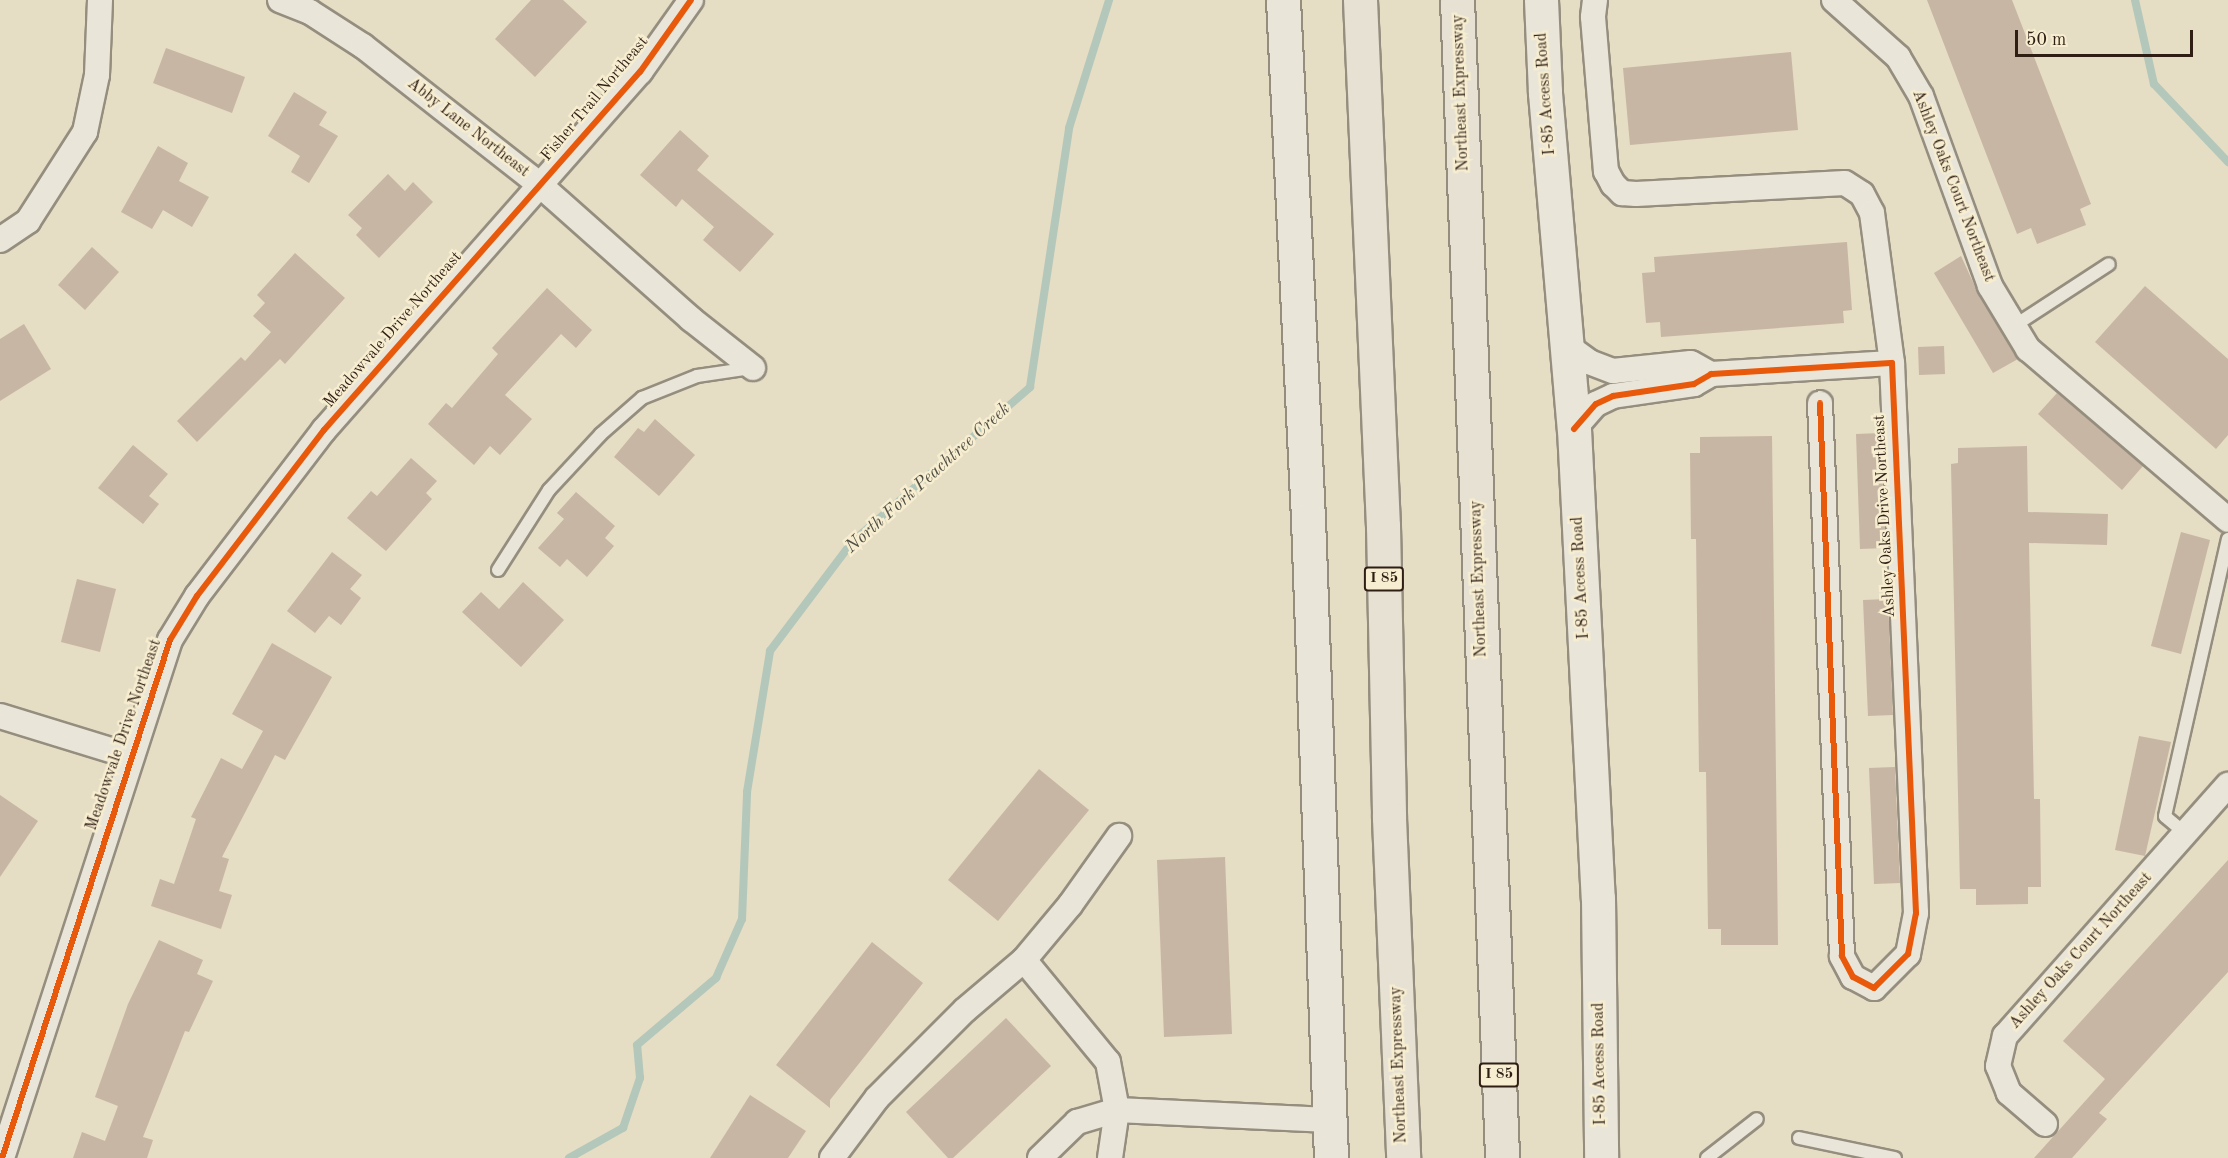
<!DOCTYPE html>
<html>
<head>
<meta charset="utf-8">
<style>
  body { margin:0 }
  #map { position:relative; width:2228px; height:1158px; overflow:hidden; background:#e5ddc4; font-family:"Old Standard TT",serif }
  div>[style] { position:absolute }
  [style*='--x'] { left:calc(var(--x)*1px); top:calc(var(--y)*1px); width:calc(var(--w)*1px); rotate:calc(var(--a)*1deg) }
  .stream>* { height:8px; margin:-4px; padding:0 4px; transform-origin:4px; border-radius:4px; background:#b3c7ba }
  .building>* { inset:0; background:#c8b6a4 }
  .roads { filter:drop-shadow(2px 0 #958e7f) drop-shadow(-2px 0 #958e7f) drop-shadow(0 2px #958e7f) drop-shadow(0 -2px #958e7f) }
  .lane>* { height:12px; margin:-6px; padding:0 6px; transform-origin:6px; border-radius:6px; background:#e9e6d9 }
  .street>* { height:24px; margin:-12px; padding:0 12px; transform-origin:12px; border-radius:12px; background:#e9e6d9 }
  .secondary>* { height:33px; margin:-16.5px; padding:0 16.5px; transform-origin:16.5px; border-radius:16.5px; background:#e9e6d9 }
  .highway>* { height:33px; margin:-16.5px; padding:0 16.5px; transform-origin:16.5px; border-radius:16.5px; background:#e6e1d2 }
  .cycleway>* { height:6px; margin:-3px; padding:0 3px; transform-origin:3px; border-radius:3px; background:#e8590c }
  span { translate:-50% -50%; white-space:nowrap; text-align:center; line-height:1.15; -webkit-text-stroke:5px #f7edd0; paint-order:stroke }
  .shield-label span { padding:2px 4px; background:#f7edd0; border:2px solid; border-radius:4px; -webkit-text-stroke-width:0 }
  .shield-label { font-size:15px; color:#2e1e13; font-weight:700 }
  .street-label { font-size:16px; color:#2e1e13 }
  .water-label { font-size:18px; color:#4f4e44; font-style:italic }
  .scale { position:absolute; left:2015px; top:30px; width:178px; height:27px; box-sizing:border-box; border:3px solid #2e1e13; border-top:0; padding-left:8px; font-size:18px; line-height:21px; white-space:nowrap; color:#2e1e13; -webkit-text-stroke:4px #f7edd0; paint-order:stroke }
</style>
</head>
<body>
<div id="map">
  <div class="stream">
    <i style="--x:2135;--y:0;--w:86;--a:77.3"></i>
    <i style="--x:2154;--y:84;--w:108;--a:46.5"></i>
    <i style="--x:569;--y:1158;--w:62;--a:-29.1"></i>
    <i style="--x:623;--y:1128;--w:53;--a:-71.2"></i>
    <i style="--x:640;--y:1078;--w:33;--a:-95"></i>
    <i style="--x:637;--y:1045;--w:104;--a:-40.3"></i>
    <i style="--x:716;--y:978;--w:64;--a:-66.2"></i>
    <i style="--x:742;--y:919;--w:127;--a:-87.7"></i>
    <i style="--x:747;--y:792;--w:143;--a:-80.7"></i>
    <i style="--x:770;--y:651;--w:136;--a:-53"></i>
    <i style="--x:852;--y:542;--w:236;--a:-41"></i>
    <i style="--x:1030;--y:387;--w:262;--a:-81.4"></i>
    <i style="--x:1069;--y:128;--w:134;--a:-72.6"></i>
  </div>
  <div class="building">
    <i style="clip-path:polygon(531px 0,563px 0,587px 22px,535px 77px,495px 39px)"></i>
    <i style="clip-path:polygon(1927px 0,2012px 0,2091px 204px,2080px 209px,2086px 225px,2037px 244px,2031px 228px,2017px 234px)"></i>
    <i style="clip-path:polygon(166px 48px,245px 77px,232px 113px,153px 83px)"></i>
    <i style="clip-path:polygon(1791px 52px,1798px 130px,1630px 145px,1623px 68px)"></i>
    <i style="clip-path:polygon(294px 92px,327px 112px,319px 125px,338px 136px,309px 183px,291px 172px,300px 156px,268px 136px)"></i>
    <i style="clip-path:polygon(680px 130px,709px 156px,697px 170px,774px 234px,740px 272px,703px 240px,714px 227px,682px 199px,676px 207px,640px 175px)"></i>
    <i style="clip-path:polygon(158px 146px,188px 163px,179px 181px,209px 197px,192px 227px,163px 210px,152px 229px,121px 212px)"></i>
    <i style="clip-path:polygon(388px 174px,405px 191px,413px 182px,433px 202px,379px 258px,356px 235px,362px 228px,348px 215px)"></i>
    <i style="clip-path:polygon(1847px 242px,1852px 310px,1843px 311px,1844px 323px,1661px 337px,1660px 322px,1646px 323px,1642px 273px,1655px 272px,1654px 257px)"></i>
    <i style="clip-path:polygon(92px 247px,119px 272px,85px 310px,58px 285px)"></i>
    <i style="clip-path:polygon(295px 253px,345px 298px,285px 364px,280px 359px,197px 442px,177px 421px,241px 357px,245px 361px,271px 332px,253px 316px,265px 303px,257px 295px)"></i>
    <i style="clip-path:polygon(1961px 256px,1978px 293px,2018px 359px,1993px 373px,1934px 273px)"></i>
    <i style="clip-path:polygon(2145px 286px,2228px 359px,2228px 435px,2216px 449px,2095px 342px)"></i>
    <i style="clip-path:polygon(547px 288px,592px 330px,576px 348px,561px 334px,505px 395px,532px 419px,500px 455px,490px 446px,474px 465px,428px 424px,446px 403px,452px 408px,498px 354px,492px 348px)"></i>
    <i style="clip-path:polygon(24px 324px,51px 369px,0 401px,0 339px)"></i>
    <i style="clip-path:polygon(1944px 346px,1945px 374px,1919px 375px,1918px 347px)"></i>
    <i style="clip-path:polygon(2057px 393px,2143px 466px,2122px 490px,2038px 414px)"></i>
    <i style="clip-path:polygon(655px 419px,695px 455px,659px 496px,614px 457px,638px 428px,644px 432px)"></i>
    <i style="clip-path:polygon(1881px 433px,1886px 548px,1860px 549px,1856px 434px)"></i>
    <i style="clip-path:polygon(1772px 436px,1778px 945px,1721px 945px,1721px 929px,1708px 929px,1706px 772px,1699px 772px,1696px 539px,1691px 539px,1690px 453px,1700px 453px,1700px 437px)"></i>
    <i style="clip-path:polygon(133px 445px,168px 474px,149px 496px,159px 504px,143px 524px,98px 488px)"></i>
    <i style="clip-path:polygon(2027px 446px,2028px 512px,2108px 514px,2107px 545px,2029px 543px,2034px 799px,2040px 799px,2041px 887px,2028px 887px,2028px 904px,1976px 905px,1976px 889px,1960px 889px,1951px 464px,1958px 463px,1958px 448px)"></i>
    <i style="clip-path:polygon(411px 458px,437px 481px,426px 493px,432px 499px,386px 551px,347px 518px,371px 491px,377px 496px)"></i>
    <i style="clip-path:polygon(576px 492px,615px 526px,605px 538px,614px 546px,587px 577px,567px 559px,560px 567px,538px 548px,564px 519px,557px 513px)"></i>
    <i style="clip-path:polygon(2181px 532px,2210px 540px,2181px 654px,2151px 646px)"></i>
    <i style="clip-path:polygon(332px 552px,362px 575px,350px 589px,361px 598px,341px 625px,329px 616px,315px 633px,287px 611px)"></i>
    <i style="clip-path:polygon(77px 579px,116px 589px,100px 652px,61px 642px)"></i>
    <i style="clip-path:polygon(523px 582px,564px 620px,521px 667px,462px 612px,481px 592px,499px 609px)"></i>
    <i style="clip-path:polygon(1888px 599px,1893px 715px,1868px 716px,1863px 600px)"></i>
    <i style="clip-path:polygon(272px 643px,332px 677px,285px 760px,275px 755px,222px 857px,229px 859px,219px 891px,232px 895px,221px 929px,151px 906px,160px 879px,174px 884px,196px 819px,191px 817px,221px 758px,242px 769px,263px 731px,232px 714px)"></i>
    <i style="clip-path:polygon(2139px 736px,2171px 742px,2145px 856px,2115px 850px)"></i>
    <i style="clip-path:polygon(1895px 767px,1900px 883px,1874px 884px,1869px 768px)"></i>
    <i style="clip-path:polygon(1039px 769px,1089px 810px,998px 921px,948px 880px)"></i>
    <i style="clip-path:polygon(0 795px,38px 821px,0 877px)"></i>
    <i style="clip-path:polygon(1225px 857px,1232px 1034px,1164px 1037px,1157px 860px)"></i>
    <i style="clip-path:polygon(2228px 860px,2228px 972px,2099px 1113px,2107px 1119px,2072px 1158px,2034px 1158px,2105px 1079px,2063px 1041px)"></i>
    <i style="clip-path:polygon(159px 940px,203px 960px,197px 974px,213px 981px,189px 1032px,185px 1031px,143px 1137px,153px 1140px,147px 1158px,73px 1158px,82px 1132px,105px 1141px,118px 1106px,95px 1097px,128px 1004px)"></i>
    <i style="clip-path:polygon(872px 942px,923px 983px,830px 1100px,830px 1108px,776px 1065px)"></i>
    <i style="clip-path:polygon(1006px 1018px,1051px 1066px,953px 1158px,948px 1158px,906px 1112px)"></i>
    <i style="clip-path:polygon(750px 1095px,806px 1131px,788px 1158px,710px 1158px)"></i>
  </div>
  <div class="roads">
    <div class="lane">
      <i style="--x:2014;--y:326;--w:113;--a:-33.1"></i>
      <i style="--x:498;--y:570;--w:95;--a:-57.5"></i>
      <i style="--x:549;--y:490;--w:76;--a:-47.1"></i>
      <i style="--x:601;--y:434;--w:55;--a:-41.3"></i>
      <i style="--x:642;--y:398;--w:59;--a:-21.8"></i>
      <i style="--x:697;--y:376;--w:56;--a:-8.3"></i>
      <i style="--x:2185;--y:833;--w:26;--a:-140"></i>
      <i style="--x:2165;--y:816;--w:284;--a:-77.2"></i>
      <i style="--x:1799;--y:1138;--w:98;--a:11.8"></i>
      <i style="--x:1707;--y:1158;--w:63;--a:-38"></i>
    </div>
    <div class="street">
      <i style="--x:280;--y:0;--w:32;--a:22"></i>
      <i style="--x:310;--y:12;--w:63;--a:32.7"></i>
      <i style="--x:363;--y:46;--w:225;--a:38.1"></i>
      <i style="--x:540;--y:185;--w:202;--a:41.6"></i>
      <i style="--x:691;--y:319;--w:79;--a:38.3"></i>
      <i style="--x:1595;--y:0;--w:17;--a:97"></i>
      <i style="--x:1593;--y:17;--w:155;--a:85.2"></i>
      <i style="--x:1606;--y:171;--w:15;--a:62"></i>
      <i style="--x:1613;--y:184;--w:13;--a:45"></i>
      <i style="--x:1622;--y:193;--w:14;--a:4"></i>
      <i style="--x:1636;--y:194;--w:209;--a:-3"></i>
      <i style="--x:1845;--y:183;--w:20;--a:33"></i>
      <i style="--x:1862;--y:194;--w:21;--a:62"></i>
      <i style="--x:1872;--y:213;--w:151;--a:82.4"></i>
      <i style="--x:1834;--y:0;--w:86;--a:41.7"></i>
      <i style="--x:1898;--y:57;--w:45;--a:59.5"></i>
      <i style="--x:1921;--y:96;--w:202;--a:70"></i>
      <i style="--x:1990;--y:286;--w:74;--a:58.9"></i>
      <i style="--x:2028;--y:349;--w:263;--a:40.5"></i>
      <i style="--x:0;--y:240;--w:34;--a:-34"></i>
      <i style="--x:28;--y:221;--w:106;--a:-57.4"></i>
      <i style="--x:85;--y:132;--w:58;--a:-78.1"></i>
      <i style="--x:97;--y:75;--w:75;--a:-87.7"></i>
      <i style="--x:1566;--y:345;--w:29;--a:36"></i>
      <i style="--x:1589;--y:362;--w:26;--a:21"></i>
      <i style="--x:1613;--y:371;--w:78;--a:-5.9"></i>
      <i style="--x:1691;--y:363;--w:23;--a:29"></i>
      <i style="--x:1574;--y:429;--w:33;--a:-49"></i>
      <i style="--x:1596;--y:404;--w:19;--a:-25"></i>
      <i style="--x:1613;--y:396;--w:82;--a:-8.4"></i>
      <i style="--x:1694;--y:384;--w:20;--a:-30"></i>
      <i style="--x:1711;--y:374;--w:181;--a:-3.5"></i>
      <i style="--x:1892;--y:363;--w:551;--a:87.5"></i>
      <i style="--x:1916;--y:913;--w:42;--a:101"></i>
      <i style="--x:1908;--y:954;--w:48;--a:135"></i>
      <i style="--x:1874;--y:988;--w:24;--a:-152"></i>
      <i style="--x:1853;--y:977;--w:24;--a:-118"></i>
      <i style="--x:1842;--y:956;--w:553;--a:-92.28"></i>
      <i style="--x:0;--y:716;--w:136;--a:17.1"></i>
      <i style="--x:1024;--y:960;--w:72;--a:-50.1"></i>
      <i style="--x:1070;--y:905;--w:85;--a:-54.6"></i>
      <i style="--x:2045;--y:1124;--w:48;--a:-139.3"></i>
      <i style="--x:2009;--y:1093;--w:29;--a:-112"></i>
      <i style="--x:1998;--y:1066;--w:31;--a:-77"></i>
      <i style="--x:2005;--y:1036;--w:336;--a:-48.4"></i>
      <i style="--x:2;--y:1158;--w:545;--a:-72.03"></i>
      <i style="--x:170;--y:640;--w:52;--a:-58.5"></i>
      <i style="--x:197;--y:596;--w:209;--a:-52.6"></i>
      <i style="--x:324;--y:430;--w:478;--a:-48.6"></i>
      <i style="--x:640;--y:72;--w:88;--a:-54.7"></i>
      <i style="--x:832;--y:1158;--w:75;--a:-53.1"></i>
      <i style="--x:877;--y:1098;--w:124;--a:-45"></i>
      <i style="--x:965;--y:1010;--w:77;--a:-40.3"></i>
      <i style="--x:1024;--y:960;--w:132;--a:50.5"></i>
      <i style="--x:1108;--y:1062;--w:49;--a:79.4"></i>
      <i style="--x:1117;--y:1110;--w:212;--a:2.7"></i>
      <i style="--x:1040;--y:1158;--w:52;--a:-44.2"></i>
      <i style="--x:1077;--y:1122;--w:42;--a:-16.7"></i>
      <i style="--x:1117;--y:1110;--w:49;--a:98.3"></i>
    </div>
    <div class="secondary">
      <i style="--x:1283;--y:0;--w:520;--a:87.24"></i>
      <i style="--x:1308;--y:519;--w:639;--a:87.94"></i>
      <i style="--x:1541;--y:0;--w:93;--a:87.5"></i>
      <i style="--x:1545;--y:93;--w:337;--a:85.1"></i>
      <i style="--x:1574;--y:429;--w:470;--a:87.1"></i>
      <i style="--x:1598;--y:898;--w:260;--a:89.3"></i>
    </div>
    <div class="highway">
      <i style="--x:1360;--y:0;--w:527;--a:87.5"></i>
      <i style="--x:1383;--y:526;--w:292;--a:88.8"></i>
      <i style="--x:1389;--y:818;--w:340;--a:87.6"></i>
      <i style="--x:1457;--y:0;--w:1159;--a:87.77"></i>
    </div>
  </div>
  <div class="cycleway">
    <i style="--x:1574;--y:429;--w:33;--a:-49"></i>
    <i style="--x:1596;--y:404;--w:19;--a:-25"></i>
    <i style="--x:1613;--y:396;--w:82;--a:-8.4"></i>
    <i style="--x:1694;--y:384;--w:20;--a:-30"></i>
    <i style="--x:1711;--y:374;--w:181;--a:-3.5"></i>
    <i style="--x:1892;--y:363;--w:551;--a:87.5"></i>
    <i style="--x:1916;--y:913;--w:42;--a:101"></i>
    <i style="--x:1908;--y:954;--w:48;--a:135"></i>
    <i style="--x:1874;--y:988;--w:24;--a:-152"></i>
    <i style="--x:1853;--y:977;--w:24;--a:-118"></i>
    <i style="--x:1842;--y:956;--w:553;--a:-92.28"></i>
    <i style="--x:2;--y:1158;--w:545;--a:-72.03"></i>
    <i style="--x:170;--y:640;--w:52;--a:-58.5"></i>
    <i style="--x:197;--y:596;--w:209;--a:-52.6"></i>
    <i style="--x:324;--y:430;--w:478;--a:-48.6"></i>
    <i style="--x:640;--y:72;--w:88;--a:-54.7"></i>
  </div>
  <div class="shield-label">
    <span style="left:1384px;top:579px">I 85</span>
    <span style="left:1499px;top:1075px">I 85</span>
  </div>
  <div class="street-label">
    <span style="left:1461px;top:93px;rotate:-92deg">Northeast Expressway</span>
    <span style="left:1546px;top:94px;rotate:-94deg">I-85 Access Road</span>
    <span style="left:595px;top:99px;rotate:-50deg">Fisher Trail Northeast</span>
    <span style="left:468px;top:128px;rotate:38deg">Abby Lane Northeast</span>
    <span style="left:1953px;top:186px;rotate:69deg">Ashley Oaks Court Northeast</span>
    <span style="left:393px;top:330px;rotate:-49deg">Meadowvale Drive Northeast</span>
    <span style="left:1885px;top:516px;rotate:-93deg">Ashley Oaks Drive Northeast</span>
    <span style="left:1581px;top:578px;rotate:-93deg">I-85 Access Road</span>
    <span style="left:1479px;top:579px;rotate:-92deg">Northeast Expressway</span>
    <span style="left:124px;top:735px;rotate:-71deg">Meadowvale Drive Northeast</span>
    <span style="left:2081px;top:951px;rotate:-48deg">Ashley Oaks Court Northeast</span>
    <span style="left:1600px;top:1064px;rotate:-91deg">I-85 Access Road</span>
    <span style="left:1399px;top:1065px;rotate:-92deg">Northeast Expressway</span>
  </div>
  <div class="water-label">
    <span style="left:928px;top:478px;rotate:-42deg">North Fork Peachtree Creek</span>
  </div>
  <div class="scale">50 m</div>
</div>
</body>
</html>
